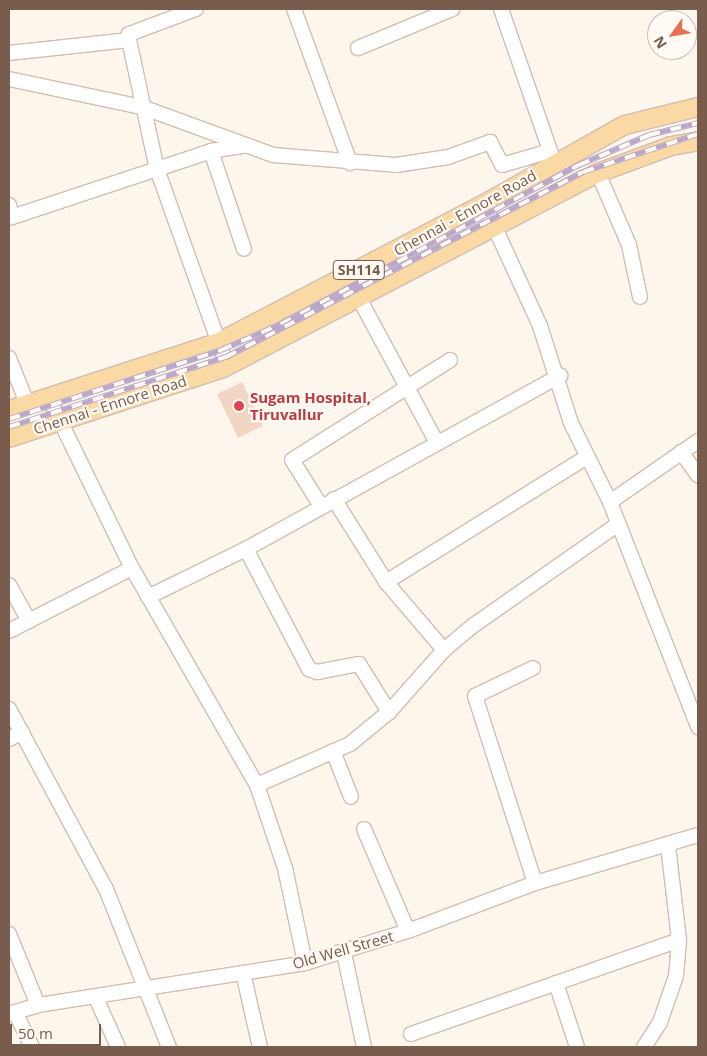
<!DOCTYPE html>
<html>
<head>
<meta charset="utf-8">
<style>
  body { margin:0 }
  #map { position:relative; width:707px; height:1056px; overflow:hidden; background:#fdf6ec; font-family:"Open Sans",sans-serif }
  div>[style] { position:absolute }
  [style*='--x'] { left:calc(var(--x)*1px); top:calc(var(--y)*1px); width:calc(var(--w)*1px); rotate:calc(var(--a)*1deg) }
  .building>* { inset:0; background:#f3d5c3 }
  .roads { filter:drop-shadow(1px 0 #d1beb0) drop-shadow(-1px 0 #d1beb0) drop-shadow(0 1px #d1beb0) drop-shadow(0 -1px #d1beb0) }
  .minor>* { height:14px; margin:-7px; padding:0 7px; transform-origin:7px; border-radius:7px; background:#fff }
  .major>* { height:18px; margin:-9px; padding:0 9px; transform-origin:9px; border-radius:9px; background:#fbd9a5 }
  .rail>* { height:5.5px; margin-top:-2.75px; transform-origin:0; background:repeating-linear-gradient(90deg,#fffaf3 0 11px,#b9a8c9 0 22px); box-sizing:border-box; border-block:1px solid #b9a8c9 }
  .dots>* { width:14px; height:14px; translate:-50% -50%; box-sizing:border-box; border:2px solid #fffaf3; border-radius:50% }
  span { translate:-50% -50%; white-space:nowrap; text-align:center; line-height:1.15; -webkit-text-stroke:4.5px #fffaf3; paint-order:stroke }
  .shield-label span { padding:1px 4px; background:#fffaf3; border:1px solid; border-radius:4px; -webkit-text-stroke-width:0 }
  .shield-label { font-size:14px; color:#7a5c4d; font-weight:700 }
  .street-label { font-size:15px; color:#7a5c4d }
  .health-label { font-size:15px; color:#be3a42; font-weight:700 }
  .left { translate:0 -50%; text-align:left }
  .frame { position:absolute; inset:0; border:10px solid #7a5c4d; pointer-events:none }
  .north { position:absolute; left:647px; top:10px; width:50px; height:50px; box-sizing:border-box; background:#fffaf3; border:1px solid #cabbb1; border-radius:50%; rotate:238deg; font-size:14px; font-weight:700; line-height:20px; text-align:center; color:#7a5c4d }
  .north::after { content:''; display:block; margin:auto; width:18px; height:22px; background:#e76f51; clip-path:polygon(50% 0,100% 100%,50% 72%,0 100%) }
  .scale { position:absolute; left:10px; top:1024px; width:91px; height:22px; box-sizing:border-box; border:2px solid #7a5c4d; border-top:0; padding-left:6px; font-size:15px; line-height:18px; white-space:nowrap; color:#7a5c4d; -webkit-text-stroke:4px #fffaf3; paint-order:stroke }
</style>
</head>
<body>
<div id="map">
  <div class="building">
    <i style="clip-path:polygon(242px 382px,263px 426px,238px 438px,217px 394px)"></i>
  </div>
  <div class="roads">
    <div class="minor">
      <i style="--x:196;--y:9;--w:72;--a:159.5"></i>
      <i style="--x:129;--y:34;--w:6;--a:90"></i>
      <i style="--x:129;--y:40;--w:132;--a:77.8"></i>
      <i style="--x:157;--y:169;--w:209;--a:70.4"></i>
      <i style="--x:294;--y:9;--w:164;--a:70"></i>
      <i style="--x:501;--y:9;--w:159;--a:70.9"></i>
      <i style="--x:358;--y:48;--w:102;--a:-22.5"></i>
      <i style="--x:9;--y:53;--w:121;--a:-6.2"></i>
      <i style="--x:9;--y:79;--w:136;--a:11.9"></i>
      <i style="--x:142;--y:107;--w:140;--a:20.1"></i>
      <i style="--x:273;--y:155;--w:123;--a:4.6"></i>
      <i style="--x:396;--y:165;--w:53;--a:-8.7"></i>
      <i style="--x:448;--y:157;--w:45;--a:-19.7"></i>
      <i style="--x:490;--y:142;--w:26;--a:62"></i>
      <i style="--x:502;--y:165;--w:50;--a:-16.3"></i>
      <i style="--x:211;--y:151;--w:103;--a:71.4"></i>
      <i style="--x:598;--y:173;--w:78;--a:66.7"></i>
      <i style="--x:629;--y:245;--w:53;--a:78.1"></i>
      <i style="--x:484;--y:204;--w:134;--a:65.3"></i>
      <i style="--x:540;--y:326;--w:102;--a:72.3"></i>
      <i style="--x:571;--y:423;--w:88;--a:63.7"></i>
      <i style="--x:610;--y:502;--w:242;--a:68.6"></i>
      <i style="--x:9;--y:205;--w:12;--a:76"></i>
      <i style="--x:9;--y:218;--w:213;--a:-18.3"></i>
      <i style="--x:211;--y:151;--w:36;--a:-9"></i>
      <i style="--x:360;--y:300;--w:162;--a:61.7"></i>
      <i style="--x:9;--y:358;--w:48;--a:68.2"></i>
      <i style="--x:48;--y:396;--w:191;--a:64"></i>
      <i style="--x:132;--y:568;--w:250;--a:60.1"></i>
      <i style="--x:257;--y:785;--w:88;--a:71.4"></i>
      <i style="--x:285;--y:868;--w:97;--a:78.1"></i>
      <i style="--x:681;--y:452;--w:29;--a:54"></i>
      <i style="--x:334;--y:499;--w:98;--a:57.9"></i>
      <i style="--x:386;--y:582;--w:89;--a:49.5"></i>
      <i style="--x:610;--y:502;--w:107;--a:-34.7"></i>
      <i style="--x:321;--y:506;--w:54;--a:-122.2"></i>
      <i style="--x:292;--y:460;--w:187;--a:-32.3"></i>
      <i style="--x:246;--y:549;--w:136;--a:62.3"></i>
      <i style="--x:309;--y:669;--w:9;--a:21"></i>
      <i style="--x:317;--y:672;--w:43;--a:-10.8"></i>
      <i style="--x:359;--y:664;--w:57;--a:58"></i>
      <i style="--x:386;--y:582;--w:237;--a:-31.9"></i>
      <i style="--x:9;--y:585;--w:41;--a:60.9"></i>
      <i style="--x:148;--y:597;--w:109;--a:-26.1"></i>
      <i style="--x:246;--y:549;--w:359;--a:-28.9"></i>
      <i style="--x:9;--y:631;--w:138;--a:-27.1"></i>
      <i style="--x:533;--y:668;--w:64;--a:154.2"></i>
      <i style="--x:475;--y:696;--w:196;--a:72.2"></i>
      <i style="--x:9;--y:709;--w:204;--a:61.7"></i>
      <i style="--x:106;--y:889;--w:170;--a:68.3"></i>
      <i style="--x:9;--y:739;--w:15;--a:-28"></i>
      <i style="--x:333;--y:751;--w:49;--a:68.6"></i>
      <i style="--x:257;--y:785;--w:102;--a:-23.8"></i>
      <i style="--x:350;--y:744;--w:50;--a:-39.4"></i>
      <i style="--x:389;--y:712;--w:83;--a:-48.4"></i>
      <i style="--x:444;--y:650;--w:39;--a:-40"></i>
      <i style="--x:474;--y:625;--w:176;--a:-35"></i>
      <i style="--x:364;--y:829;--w:111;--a:66.7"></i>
      <i style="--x:9;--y:934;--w:77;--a:67.8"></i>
      <i style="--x:344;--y:953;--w:96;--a:78"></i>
      <i style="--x:243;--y:973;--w:76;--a:77.1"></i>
      <i style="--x:556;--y:983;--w:67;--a:71.8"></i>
      <i style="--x:96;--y:998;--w:54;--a:65.8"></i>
      <i style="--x:15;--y:1012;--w:39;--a:64"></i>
      <i style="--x:9;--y:1014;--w:30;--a:-17"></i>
      <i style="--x:38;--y:1005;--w:270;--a:-8.9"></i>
      <i style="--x:305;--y:963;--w:108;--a:-17.3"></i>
      <i style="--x:408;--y:931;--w:136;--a:-20.7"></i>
      <i style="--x:535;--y:883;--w:170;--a:-16.4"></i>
      <i style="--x:411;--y:1034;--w:284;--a:-19.3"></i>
      <i style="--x:644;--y:1047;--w:30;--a:-57"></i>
      <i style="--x:660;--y:1022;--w:49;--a:-70.8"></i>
      <i style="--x:676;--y:976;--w:36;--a:-85"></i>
      <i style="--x:679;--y:940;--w:96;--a:-96.6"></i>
    </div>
    <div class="major">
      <i style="--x:9;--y:410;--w:221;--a:-17.9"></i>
      <i style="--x:219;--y:342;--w:299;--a:-27.5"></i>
      <i style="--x:484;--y:204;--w:162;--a:-29.3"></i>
      <i style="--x:625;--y:125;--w:75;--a:-13.9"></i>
      <i style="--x:9;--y:438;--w:225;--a:-18.1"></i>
      <i style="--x:223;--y:368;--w:423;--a:-27.5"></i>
      <i style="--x:598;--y:173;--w:78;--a:-20.3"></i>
      <i style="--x:671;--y:146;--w:27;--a:-10"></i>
    </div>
  </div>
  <div class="rail">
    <i style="--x:9;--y:419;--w:223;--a:-18"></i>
    <i style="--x:221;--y:350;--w:65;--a:-23.4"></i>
    <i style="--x:281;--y:324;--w:338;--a:-28.1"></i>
    <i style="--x:579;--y:165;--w:76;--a:-23.2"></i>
    <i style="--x:649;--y:135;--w:50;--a:-13.8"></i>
    <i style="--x:9;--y:427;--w:228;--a:-17.9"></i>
    <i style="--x:226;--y:357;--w:402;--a:-27.4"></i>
    <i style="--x:583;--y:172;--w:121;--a:-18.3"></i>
  </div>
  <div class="dots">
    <i style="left:239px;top:406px;background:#e0444e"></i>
  </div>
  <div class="shield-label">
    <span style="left:359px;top:270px">SH114</span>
  </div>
  <div class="street-label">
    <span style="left:465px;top:213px;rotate:-29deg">Chennai - Ennore Road</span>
    <span style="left:110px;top:405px;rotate:-18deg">Chennai - Ennore Road</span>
    <span style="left:343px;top:950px;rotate:-16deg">Old Well Street</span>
  </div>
  <div class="health-label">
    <span class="left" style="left:250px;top:406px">Sugam Hospital,<br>Tiruvallur</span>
  </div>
  <div class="frame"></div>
  <div class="north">N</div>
  <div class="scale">50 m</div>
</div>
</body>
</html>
